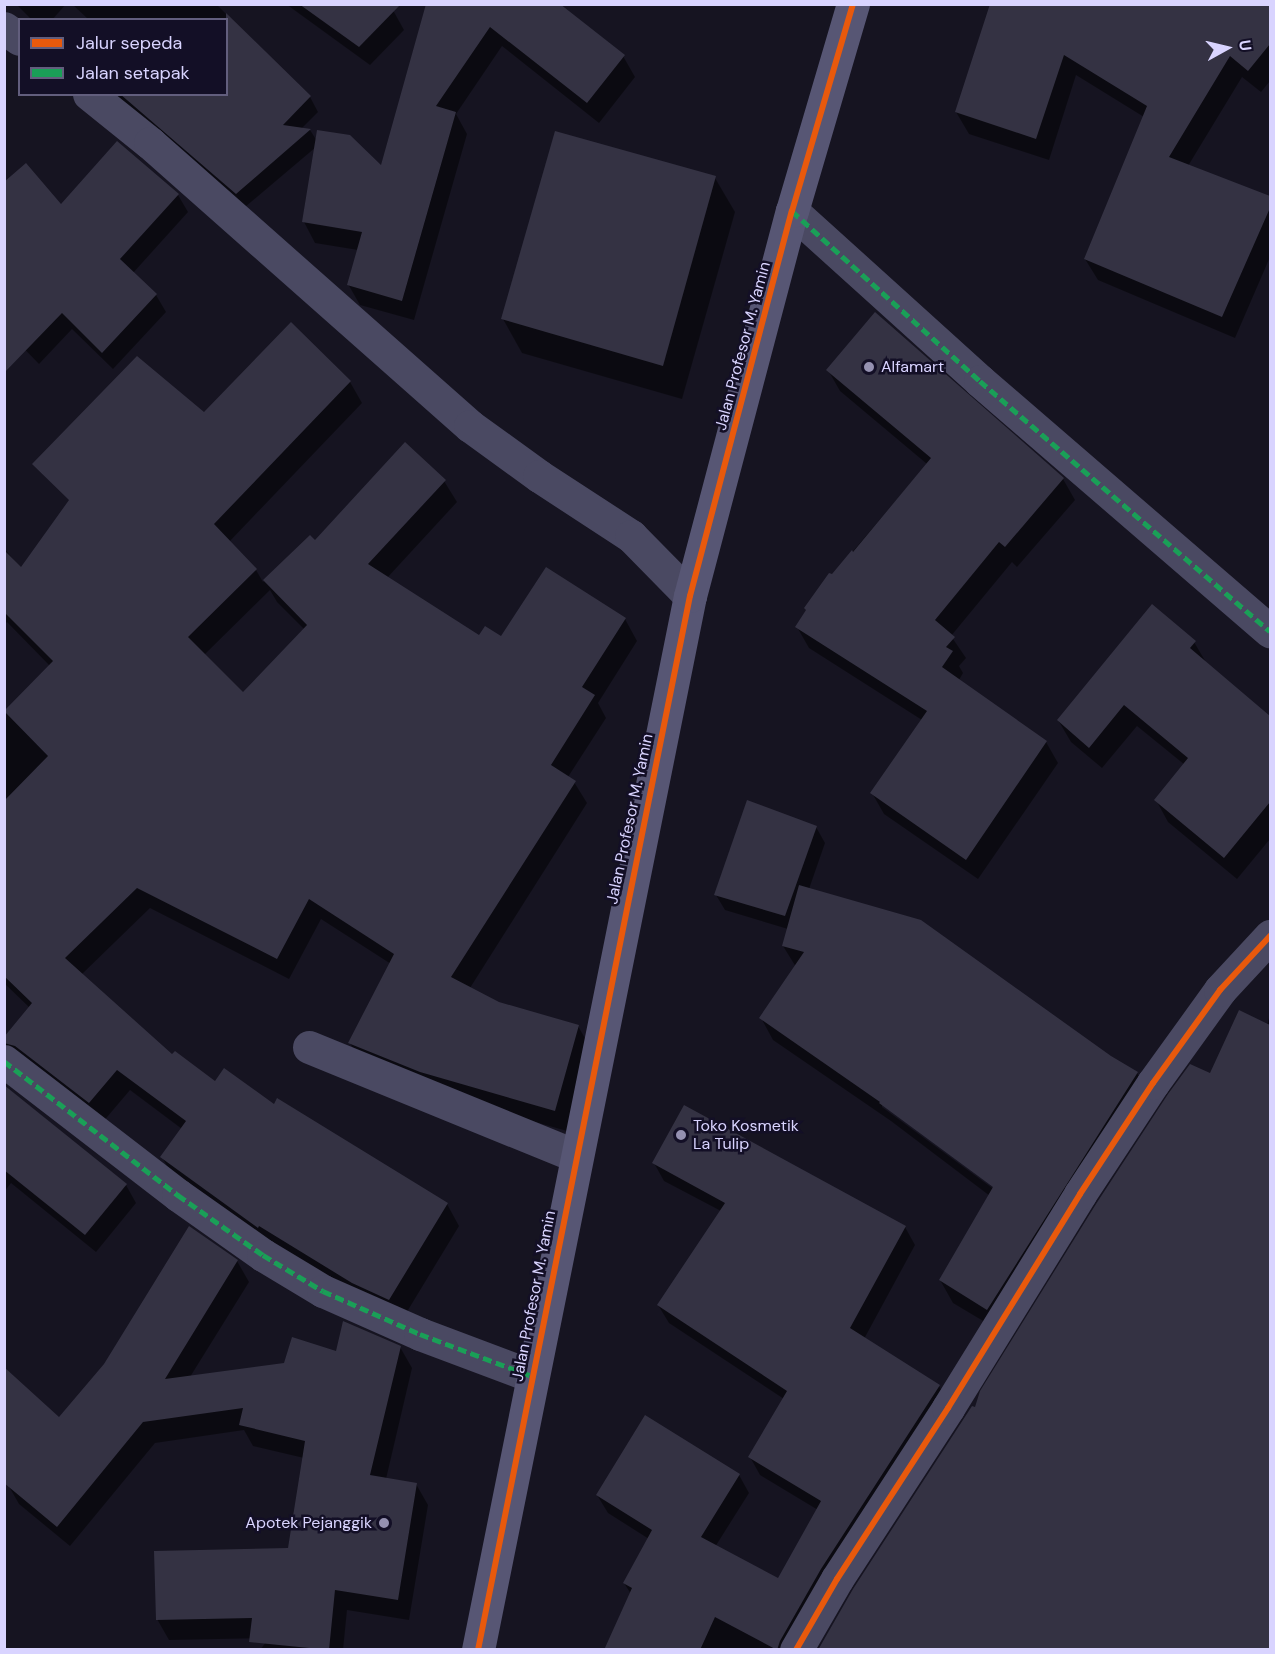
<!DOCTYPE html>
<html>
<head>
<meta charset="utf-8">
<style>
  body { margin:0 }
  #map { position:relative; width:1275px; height:1654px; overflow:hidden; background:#161421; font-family:"DM Sans",sans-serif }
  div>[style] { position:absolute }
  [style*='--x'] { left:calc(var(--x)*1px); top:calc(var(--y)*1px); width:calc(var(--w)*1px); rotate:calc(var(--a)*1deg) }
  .shadow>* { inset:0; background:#0007 }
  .building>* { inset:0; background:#343243 }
  .pedestrian>* { height:33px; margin:-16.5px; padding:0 16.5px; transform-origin:16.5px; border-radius:16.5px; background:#4a4962 }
  .minor>* { height:33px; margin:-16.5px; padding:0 16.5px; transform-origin:16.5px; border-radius:16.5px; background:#4a4962 }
  .secondary>* { height:33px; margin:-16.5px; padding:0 16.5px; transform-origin:16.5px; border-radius:16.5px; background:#575674 }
  .quiet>* { height:4.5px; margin-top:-2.25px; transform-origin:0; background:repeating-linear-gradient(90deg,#1a9f57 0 9px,transparent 0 13.5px) }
  .cycleway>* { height:6px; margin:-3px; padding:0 3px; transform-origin:3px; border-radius:3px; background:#e8590c }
  .dots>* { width:16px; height:16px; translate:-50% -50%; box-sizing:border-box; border:3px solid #130f26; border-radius:50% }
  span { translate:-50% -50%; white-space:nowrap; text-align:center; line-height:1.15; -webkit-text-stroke:5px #130f26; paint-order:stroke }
  .street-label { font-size:16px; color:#d9d4ff }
  .poi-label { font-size:16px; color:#d9d4ff }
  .left { translate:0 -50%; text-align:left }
  .right { translate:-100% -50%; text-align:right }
  .frame { position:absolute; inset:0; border:6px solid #d9d4ff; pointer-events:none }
  .legend { position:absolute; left:18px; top:18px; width:210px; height:78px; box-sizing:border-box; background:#130f26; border:2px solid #625e7d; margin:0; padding:8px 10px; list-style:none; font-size:18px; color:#d9d4ff }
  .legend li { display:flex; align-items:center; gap:12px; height:30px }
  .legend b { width:30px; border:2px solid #625e7d }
  .north { position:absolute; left:1197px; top:18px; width:60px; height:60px; -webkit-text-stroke:4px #130f26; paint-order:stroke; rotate:82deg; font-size:16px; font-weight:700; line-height:24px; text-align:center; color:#d9d4ff }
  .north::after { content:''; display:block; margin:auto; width:21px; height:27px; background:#d9d4ff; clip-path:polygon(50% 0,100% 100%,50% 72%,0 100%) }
</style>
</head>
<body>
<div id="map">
  <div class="shadow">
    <i style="clip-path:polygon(16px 4px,66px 4px,52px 20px,32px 20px)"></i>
    <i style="clip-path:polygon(72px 4px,216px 4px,310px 97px,318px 112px,301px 129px,310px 130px,317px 141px,382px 167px,428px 4px,623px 56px,635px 77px,599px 123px,502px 46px,456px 114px,467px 134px,414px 320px,360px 305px,348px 284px,358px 250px,315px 243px,304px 222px,316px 147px,245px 207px,110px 94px,226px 94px,226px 20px,89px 20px)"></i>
    <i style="clip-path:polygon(286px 4px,383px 4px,394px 12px,404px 30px,370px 65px)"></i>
    <i style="clip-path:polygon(991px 4px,1270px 4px,1270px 81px,1261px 92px,1242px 77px,1188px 166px,1270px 197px,1270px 257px,1235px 338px,1098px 280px,1085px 259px,1144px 117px,1076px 75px,1049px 160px,969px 134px,956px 112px)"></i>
    <i style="clip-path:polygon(715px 178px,735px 212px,682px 399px,522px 353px,503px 319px)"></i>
    <i style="clip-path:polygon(178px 195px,188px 212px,133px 273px,156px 295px,166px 312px,113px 369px,72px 329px,39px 364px,4px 328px,60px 206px)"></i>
    <i style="clip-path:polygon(evenodd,291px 324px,350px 382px,362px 403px,229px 542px,256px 570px,263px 582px,310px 537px,315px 542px,444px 481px,457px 502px,387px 578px,480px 637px,502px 638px,625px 619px,637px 641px,598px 703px,606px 718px,568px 777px,574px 782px,587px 803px,470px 988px,498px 1004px,578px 1026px,590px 1047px,567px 1131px,433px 1093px,362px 1064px,350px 1043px,391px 964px,321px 919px,289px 979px,150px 908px,81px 975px,172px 1056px,215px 1083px,274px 1106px,447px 1204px,459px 1226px,402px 1320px,366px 1305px,174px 1179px,162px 1157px,182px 1129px,130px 1090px,102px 1123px,4px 1048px,4px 1040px,30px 1008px,4px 983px,4px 713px,50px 666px,7px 622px,4px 625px,4px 548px,21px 569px,204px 414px,291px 324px,270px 590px,277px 602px,304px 629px,243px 694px,204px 655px,270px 590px)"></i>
    <i style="clip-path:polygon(828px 370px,1063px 479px,1075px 500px,1017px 567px,1012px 562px,951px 636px,966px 658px,959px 666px,963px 673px,959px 680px,1046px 742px,1058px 763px,978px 879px,884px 814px,872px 793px,922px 720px,809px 648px,797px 627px,832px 576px,927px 464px,840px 391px)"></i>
    <i style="clip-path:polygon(1194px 642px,1207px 664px,1270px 718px,1270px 839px,1237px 879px,1168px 822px,1156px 800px,1185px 765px,1137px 726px,1102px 768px,1071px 742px,1058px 720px)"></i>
    <i style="clip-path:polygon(evenodd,816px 827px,825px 843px,809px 889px,1137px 1073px,1150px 1095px,1000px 1331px,953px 1303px,940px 1280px,990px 1196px,891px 1121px,773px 1040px,761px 1018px,796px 967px,783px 946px,788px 929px,725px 910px,716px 895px,816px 827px,882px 1103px,1000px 1191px,999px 1193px,882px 1107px,882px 1103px)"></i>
    <i style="clip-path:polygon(1270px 1014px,1270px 1650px,820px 1650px,975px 1410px,1211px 1075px,1267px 1026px)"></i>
    <i style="clip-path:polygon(4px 1087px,126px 1185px,136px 1203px,96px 1252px,11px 1183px,4px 1192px)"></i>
    <i style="clip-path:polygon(654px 1163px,905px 1227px,915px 1245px,864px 1339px,939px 1386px,949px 1404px,795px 1650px,606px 1650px,631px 1594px,624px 1583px,649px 1539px,608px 1513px,597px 1495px,739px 1475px,749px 1493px,715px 1547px,779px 1580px,818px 1510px,760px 1475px,750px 1457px,784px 1399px,669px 1323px,658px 1305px,721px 1211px,664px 1181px)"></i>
    <i style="clip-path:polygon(237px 1261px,249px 1282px,190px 1377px,285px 1364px,337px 1353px,400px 1347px,412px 1368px,386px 1479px,416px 1484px,428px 1505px,409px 1620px,347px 1610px,343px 1650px,260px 1650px,269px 1638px,169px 1640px,157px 1619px,290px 1550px,304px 1458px,253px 1446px,244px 1430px,155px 1443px,70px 1546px,19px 1504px,7px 1483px,59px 1419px)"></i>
  </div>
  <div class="building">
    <i style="clip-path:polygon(299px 4px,401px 4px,359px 47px)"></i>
    <i style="clip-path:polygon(426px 4px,560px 4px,625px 55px,587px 103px,490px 27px,436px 106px,456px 112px,402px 301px,347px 285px,362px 232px,302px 222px,317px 130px,350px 135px,381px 165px)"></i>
    <i style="clip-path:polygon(990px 4px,1270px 4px,1270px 44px,1248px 71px,1230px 56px,1169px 157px,1270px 196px,1270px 208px,1222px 317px,1084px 259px,1147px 106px,1064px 55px,1036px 139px,955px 112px)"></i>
    <i style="clip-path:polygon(226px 13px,311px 96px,283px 125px,311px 129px,236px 194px,120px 94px,226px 94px)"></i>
    <i style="clip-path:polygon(555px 131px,716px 176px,663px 366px,501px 319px)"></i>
    <i style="clip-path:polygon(117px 141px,179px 194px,120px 259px,157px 294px,102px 353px,62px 313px,4px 373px,4px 182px,26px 163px,61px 204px)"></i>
    <i style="clip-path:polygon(875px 312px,1064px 478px,1005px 547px,999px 542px,935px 620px,955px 637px,946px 647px,953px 651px,942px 667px,1047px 741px,966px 860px,870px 793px,927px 711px,795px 627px,806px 610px,804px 608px,829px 573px,832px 574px,852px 550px,853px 552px,931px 458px,826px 370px)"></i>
    <i style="clip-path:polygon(291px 322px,351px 381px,214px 524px,257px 569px,188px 637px,243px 692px,307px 625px,263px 580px,310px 535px,315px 540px,405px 442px,446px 480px,368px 564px,479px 635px,485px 626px,501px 636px,546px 567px,626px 618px,582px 687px,595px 695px,551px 765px,576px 781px,451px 977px,499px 1002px,579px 1025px,555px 1111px,420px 1072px,348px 1043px,394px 954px,309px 899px,277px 959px,137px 888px,65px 958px,172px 1054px,175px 1051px,215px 1081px,224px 1068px,274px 1104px,277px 1098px,448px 1203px,389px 1300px,352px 1283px,259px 1226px,258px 1228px,160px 1157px,186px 1121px,117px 1070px,89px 1103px,15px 1046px,4px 1043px,4px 1037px,32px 1003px,4px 976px,4px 801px,48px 756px,4px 711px,53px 661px,4px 612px,4px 550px,21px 567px,69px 500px,32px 464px,137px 356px,204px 412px)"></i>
    <i style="clip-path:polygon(1152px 604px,1196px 641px,1190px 648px,1270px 716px,1270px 802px,1224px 858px,1154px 800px,1188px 758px,1124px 705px,1089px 748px,1057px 720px)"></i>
    <i style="clip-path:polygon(747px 800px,817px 826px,785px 916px,714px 895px)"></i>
    <i style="clip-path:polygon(799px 885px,921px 920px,1111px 1056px,1138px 1072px,987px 1310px,939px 1280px,993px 1187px,879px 1103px,880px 1102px,759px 1018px,804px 952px,782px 946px)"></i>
    <i style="clip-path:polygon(1239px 1010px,1270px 1025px,1270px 1650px,818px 1650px,853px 1589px,972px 1406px,975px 1407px,980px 1391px,1096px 1204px,1168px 1094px,1190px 1064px,1210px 1073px)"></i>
    <i style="clip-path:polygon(4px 1085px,127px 1184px,85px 1235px,4px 1170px)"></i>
    <i style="clip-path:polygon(684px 1105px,906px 1226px,850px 1328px,940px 1385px,821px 1569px,780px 1641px,777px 1650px,715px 1617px,700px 1650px,604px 1650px,632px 1588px,623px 1583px,652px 1530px,596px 1495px,645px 1415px,740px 1474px,701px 1537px,778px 1578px,821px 1501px,748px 1457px,787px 1391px,657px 1305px,725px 1203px,652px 1163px)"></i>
    <i style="clip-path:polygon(189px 1226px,238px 1260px,165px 1379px,284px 1363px,292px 1337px,336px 1351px,343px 1321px,401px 1346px,370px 1475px,417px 1483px,398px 1600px,335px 1590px,329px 1650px,249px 1642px,252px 1618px,156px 1620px,154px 1551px,288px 1548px,305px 1441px,239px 1425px,243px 1408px,143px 1422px,57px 1527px,4px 1483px,4px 1367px,59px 1417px,104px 1364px)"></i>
  </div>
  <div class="pedestrian">
    <i style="--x:792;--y:211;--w:253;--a:42.1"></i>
    <i style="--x:980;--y:381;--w:383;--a:40.8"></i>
    <i style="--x:4;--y:1061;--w:220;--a:37.6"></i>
    <i style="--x:178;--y:1195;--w:104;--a:35.2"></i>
    <i style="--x:263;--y:1255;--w:70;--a:31"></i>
    <i style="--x:323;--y:1291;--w:106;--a:23.9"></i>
    <i style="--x:420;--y:1334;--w:120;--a:20.6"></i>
  </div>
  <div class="minor">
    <i style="--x:4;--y:28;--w:19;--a:35"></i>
    <i style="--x:89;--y:94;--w:78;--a:38.8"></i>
    <i style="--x:150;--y:143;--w:427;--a:41.5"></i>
    <i style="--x:470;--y:426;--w:85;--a:35.9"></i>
    <i style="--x:539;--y:476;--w:110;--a:33.1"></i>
    <i style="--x:631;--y:536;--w:84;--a:45.5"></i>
    <i style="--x:309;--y:1047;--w:288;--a:22.2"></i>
    <i style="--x:796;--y:1650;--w:82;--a:-60"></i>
    <i style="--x:837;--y:1579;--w:204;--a:-57"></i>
    <i style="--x:948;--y:1408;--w:251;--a:-58.3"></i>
    <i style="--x:1080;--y:1194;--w:133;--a:-56.7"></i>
    <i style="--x:1153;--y:1083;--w:115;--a:-54.2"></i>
    <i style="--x:1220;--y:990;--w:74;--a:-47.2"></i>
  </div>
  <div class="secondary">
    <i style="--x:478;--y:1650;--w:1075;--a:-78.63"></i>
    <i style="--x:690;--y:596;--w:398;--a:-75.2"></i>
    <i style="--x:792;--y:211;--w:216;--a:-73.6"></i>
  </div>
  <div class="quiet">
    <i style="--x:792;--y:211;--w:253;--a:42.1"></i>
    <i style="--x:980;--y:381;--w:383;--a:40.8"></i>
    <i style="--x:4;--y:1061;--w:220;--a:37.6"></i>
    <i style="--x:178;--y:1195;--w:104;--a:35.2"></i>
    <i style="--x:263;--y:1255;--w:70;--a:31"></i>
    <i style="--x:323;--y:1291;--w:106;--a:23.9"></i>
    <i style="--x:420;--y:1334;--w:120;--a:20.6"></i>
  </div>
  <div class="cycleway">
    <i style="--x:478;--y:1650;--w:1075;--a:-78.63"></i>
    <i style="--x:690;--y:596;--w:398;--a:-75.2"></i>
    <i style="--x:792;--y:211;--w:216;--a:-73.6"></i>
    <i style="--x:796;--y:1650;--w:82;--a:-60"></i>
    <i style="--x:837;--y:1579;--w:204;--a:-57"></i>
    <i style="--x:948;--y:1408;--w:251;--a:-58.3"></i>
    <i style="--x:1080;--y:1194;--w:133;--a:-56.7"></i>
    <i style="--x:1153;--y:1083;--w:115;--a:-54.2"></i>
    <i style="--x:1220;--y:990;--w:74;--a:-47.2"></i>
  </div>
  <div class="dots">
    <i style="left:869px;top:367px;background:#9591b1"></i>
    <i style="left:681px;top:1135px;background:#9591b1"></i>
    <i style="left:384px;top:1523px;background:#9591b1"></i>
  </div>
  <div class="street-label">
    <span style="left:743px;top:346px;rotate:-75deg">Jalan Profesor M. Yamin</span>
    <span style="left:630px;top:819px;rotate:-78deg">Jalan Profesor M. Yamin</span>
    <span style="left:534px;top:1296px;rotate:-79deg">Jalan Profesor M. Yamin</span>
  </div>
  <div class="poi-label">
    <span class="left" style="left:881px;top:367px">Alfamart</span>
    <span class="left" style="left:693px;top:1135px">Toko Kosmetik<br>La Tulip</span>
    <span class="right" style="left:372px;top:1523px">Apotek Pejanggik</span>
  </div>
  <div class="frame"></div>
  <ul class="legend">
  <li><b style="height:8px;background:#e8590c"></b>Jalur sepeda</li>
  <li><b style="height:8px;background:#1a9f57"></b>Jalan setapak</li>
  </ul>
  <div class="north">U</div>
</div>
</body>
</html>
